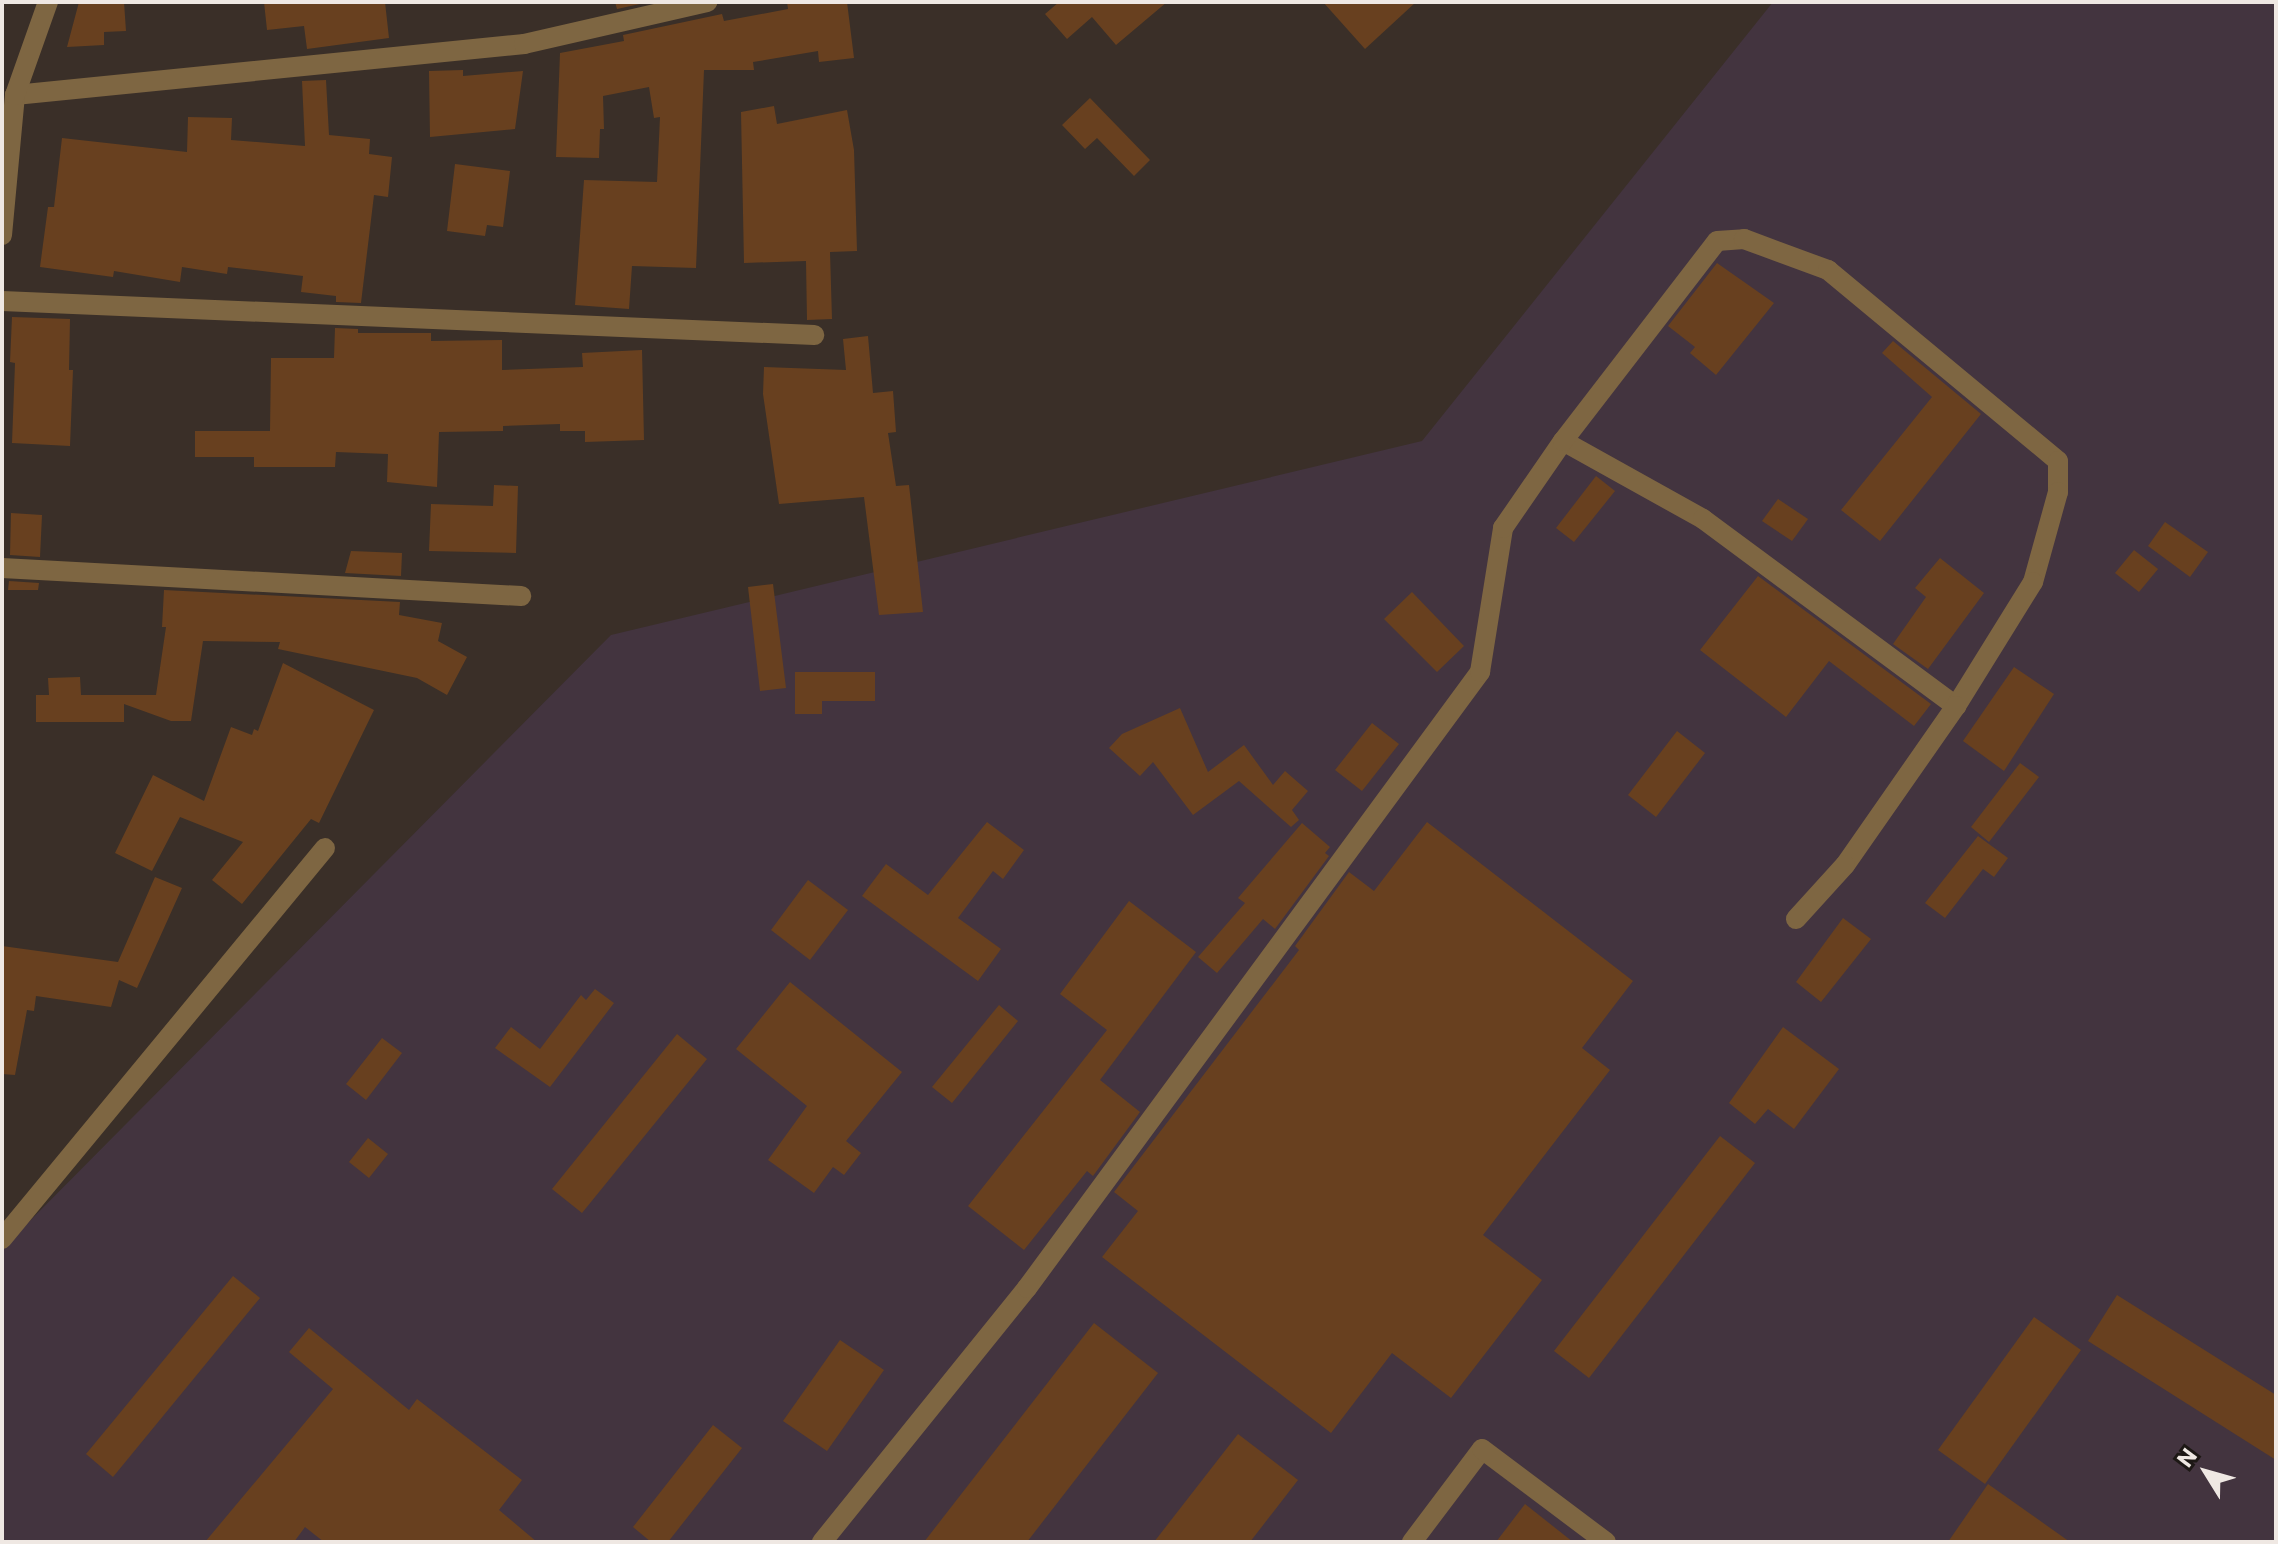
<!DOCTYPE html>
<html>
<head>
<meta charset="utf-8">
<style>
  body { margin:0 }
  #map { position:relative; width:2278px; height:1544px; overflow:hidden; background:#3a2f28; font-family:Commissioner,sans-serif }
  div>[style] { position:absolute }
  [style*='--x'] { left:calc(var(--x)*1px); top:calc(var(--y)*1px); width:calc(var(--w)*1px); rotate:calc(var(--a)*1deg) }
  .industrial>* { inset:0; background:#43343f }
  .building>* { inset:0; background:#68401f }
  .minor>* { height:20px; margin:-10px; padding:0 10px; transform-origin:10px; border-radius:10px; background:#7e6642 }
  span { translate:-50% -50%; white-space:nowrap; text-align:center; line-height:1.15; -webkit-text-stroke:7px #1d1815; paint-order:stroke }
  .frame { position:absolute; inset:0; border:4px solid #efe8e3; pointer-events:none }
  .north { position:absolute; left:2166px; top:1432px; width:80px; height:80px; -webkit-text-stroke:6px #1d1815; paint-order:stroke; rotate:307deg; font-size:22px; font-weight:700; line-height:32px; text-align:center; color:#efe8e3 }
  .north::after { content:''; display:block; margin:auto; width:28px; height:36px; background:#efe8e3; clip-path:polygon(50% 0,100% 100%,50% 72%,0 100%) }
</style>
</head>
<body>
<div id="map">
  <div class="industrial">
    <i style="clip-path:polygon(1773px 2px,2276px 2px,2276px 1542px,2px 1542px,2px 1249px,611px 635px,1422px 441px)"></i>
  </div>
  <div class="building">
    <i style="clip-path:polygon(79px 2px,124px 2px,126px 31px,104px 32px,104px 45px,67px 47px)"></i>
    <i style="clip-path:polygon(264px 2px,385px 2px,389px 38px,307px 49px,304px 26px,267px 30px)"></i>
    <i style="clip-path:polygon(615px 2px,649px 2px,617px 9px)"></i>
    <i style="clip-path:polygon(787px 2px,847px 2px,854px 58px,819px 62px,818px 51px,753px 62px,754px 70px,704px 70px,696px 268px,632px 266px,629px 309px,575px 305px,584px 180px,657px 182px,660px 117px,654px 118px,649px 87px,603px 96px,604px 129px,600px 129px,599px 158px,556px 157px,560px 53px,624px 41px,623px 35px,722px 14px,724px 21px,788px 9px)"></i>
    <i style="clip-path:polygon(1059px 2px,1167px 2px,1116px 45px,1092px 17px,1067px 39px,1045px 14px)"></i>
    <i style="clip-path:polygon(1323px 2px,1416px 2px,1365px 49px)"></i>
    <i style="clip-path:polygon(463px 70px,463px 76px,523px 71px,515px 129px,430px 137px,429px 71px)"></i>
    <i style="clip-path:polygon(326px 80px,329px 135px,370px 139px,369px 154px,392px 157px,388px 197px,374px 195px,361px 303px,336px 302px,336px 296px,301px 292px,303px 276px,228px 267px,227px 274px,182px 267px,180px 282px,114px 271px,113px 277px,40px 267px,48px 207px,54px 207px,62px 138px,187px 152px,188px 117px,232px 118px,231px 140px,305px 146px,302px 81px)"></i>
    <i style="clip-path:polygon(1090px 98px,1150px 160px,1134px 176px,1097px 138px,1085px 149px,1062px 125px)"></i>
    <i style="clip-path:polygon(774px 106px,777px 124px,847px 110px,854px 150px,857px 251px,830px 252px,832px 319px,807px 320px,806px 261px,744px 263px,741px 112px)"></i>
    <i style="clip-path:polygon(455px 164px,510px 171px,503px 227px,487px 225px,485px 236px,447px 231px)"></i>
    <i style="clip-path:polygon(1717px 263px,1774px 303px,1716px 375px,1690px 353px,1695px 347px,1668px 326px)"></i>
    <i style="clip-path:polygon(12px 317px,70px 319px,69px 370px,73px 370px,70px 446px,12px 443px,15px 363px,10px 362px)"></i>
    <i style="clip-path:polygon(335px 328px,358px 329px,358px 333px,431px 333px,431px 341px,502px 340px,502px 370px,583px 367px,582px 353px,642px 350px,644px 440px,585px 442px,585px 431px,560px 431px,560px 424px,503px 426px,503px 431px,439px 432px,437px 487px,387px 482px,388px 454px,336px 452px,335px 467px,254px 467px,254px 457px,195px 457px,195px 431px,270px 431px,271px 358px,334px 358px)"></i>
    <i style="clip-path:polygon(868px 336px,873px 393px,893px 391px,896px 432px,888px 433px,896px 486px,909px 485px,923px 612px,879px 615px,864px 497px,779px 504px,763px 394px,764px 367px,846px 370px,843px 339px)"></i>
    <i style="clip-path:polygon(1893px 341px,1981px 414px,1880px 541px,1841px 510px,1932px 397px,1882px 353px)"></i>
    <i style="clip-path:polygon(1596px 476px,1615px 491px,1574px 542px,1556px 528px)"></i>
    <i style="clip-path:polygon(494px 485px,518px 486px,516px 553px,429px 551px,431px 504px,493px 506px)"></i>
    <i style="clip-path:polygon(1778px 499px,1808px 519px,1792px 541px,1762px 521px)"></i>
    <i style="clip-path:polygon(11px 513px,42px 515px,40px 557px,10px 555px)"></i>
    <i style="clip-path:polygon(2165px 522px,2208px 552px,2190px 577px,2148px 546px)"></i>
    <i style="clip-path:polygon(2134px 550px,2158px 569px,2139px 592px,2115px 573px)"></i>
    <i style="clip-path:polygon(351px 551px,402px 553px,401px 576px,345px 573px)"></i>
    <i style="clip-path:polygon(1940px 558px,1984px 593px,1928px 669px,1893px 644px,1926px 597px,1915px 588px)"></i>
    <i style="clip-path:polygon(1758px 576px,1931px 704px,1914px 726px,1829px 661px,1786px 717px,1700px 650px)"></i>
    <i style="clip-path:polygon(9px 581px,39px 583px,38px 590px,8px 590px)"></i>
    <i style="clip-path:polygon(773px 584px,786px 688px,760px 691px,748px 587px)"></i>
    <i style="clip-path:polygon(164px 590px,400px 602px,399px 615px,442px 623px,438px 641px,467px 657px,447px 695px,417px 678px,278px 649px,280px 642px,203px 641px,191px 721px,171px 721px,124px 704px,124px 722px,36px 722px,36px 695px,49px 695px,48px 678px,80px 677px,81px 695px,156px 695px,166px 627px,162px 627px)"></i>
    <i style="clip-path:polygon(1412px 592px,1464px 646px,1437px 672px,1384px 619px)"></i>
    <i style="clip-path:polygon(283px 663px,374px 710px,319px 823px,311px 819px,242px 904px,212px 880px,243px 842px,180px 817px,152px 871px,115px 853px,153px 775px,204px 801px,231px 727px,252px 735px,254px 729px,258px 731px)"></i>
    <i style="clip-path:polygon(2014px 667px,2054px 694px,2004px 771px,1963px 741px)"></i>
    <i style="clip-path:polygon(795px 672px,875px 672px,875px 701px,822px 701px,822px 714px,795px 714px)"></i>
    <i style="clip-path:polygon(1180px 708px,1208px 772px,1244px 745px,1273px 785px,1285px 771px,1308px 791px,1292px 810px,1299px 820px,1291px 827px,1239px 781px,1193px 815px,1153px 762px,1140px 776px,1109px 748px,1122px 734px)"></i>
    <i style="clip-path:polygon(1372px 723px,1399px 744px,1362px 791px,1335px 770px)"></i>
    <i style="clip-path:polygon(1677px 731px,1705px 753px,1656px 817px,1628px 795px)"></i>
    <i style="clip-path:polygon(2020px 763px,2039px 777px,1989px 842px,1971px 827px)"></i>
    <i style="clip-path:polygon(987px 822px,1024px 850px,1003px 879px,993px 871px,958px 918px,1001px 949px,978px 981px,862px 896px,886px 864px,928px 895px)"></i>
    <i style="clip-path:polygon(1427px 822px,1633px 981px,1582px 1048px,1610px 1070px,1483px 1235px,1542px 1280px,1451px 1398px,1392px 1353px,1331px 1433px,1102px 1257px,1138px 1211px,1114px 1192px,1299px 950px,1295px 946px,1349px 872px,1374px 891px)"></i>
    <i style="clip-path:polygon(1302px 823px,1330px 847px,1325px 853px,1329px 856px,1275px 929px,1263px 919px,1217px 973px,1198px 957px,1245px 903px,1238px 898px)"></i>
    <i style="clip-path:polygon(1978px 836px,2008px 858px,1994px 877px,1983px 869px,1945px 918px,1925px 903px)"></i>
    <i style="clip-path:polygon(155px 877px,182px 888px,137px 988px,119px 980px,111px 1007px,36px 996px,34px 1011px,27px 1010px,15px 1075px,2px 1074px,2px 946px,118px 962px)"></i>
    <i style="clip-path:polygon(808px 880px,848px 910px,810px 960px,771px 930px)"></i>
    <i style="clip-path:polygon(1129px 901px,1196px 952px,1100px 1080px,1140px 1112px,1093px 1176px,1087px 1171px,1024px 1250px,968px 1206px,1107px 1030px,1060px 994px)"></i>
    <i style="clip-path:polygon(1843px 918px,1871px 939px,1821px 1002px,1796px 982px)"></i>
    <i style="clip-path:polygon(790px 982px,902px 1072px,846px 1141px,861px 1153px,844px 1175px,833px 1167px,814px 1193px,768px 1160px,807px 1106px,736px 1049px)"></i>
    <i style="clip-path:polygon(595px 989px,614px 1003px,550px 1087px,495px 1048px,511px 1027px,540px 1049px,581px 995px,586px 1000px)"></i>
    <i style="clip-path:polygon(999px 1005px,1018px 1021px,952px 1103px,932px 1087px)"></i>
    <i style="clip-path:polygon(1783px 1027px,1839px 1069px,1794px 1129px,1768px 1109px,1755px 1124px,1729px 1103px)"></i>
    <i style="clip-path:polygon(677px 1034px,707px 1059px,582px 1213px,552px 1189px)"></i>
    <i style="clip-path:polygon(382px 1038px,402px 1053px,366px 1100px,346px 1084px)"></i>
    <i style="clip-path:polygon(1720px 1136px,1755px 1163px,1589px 1378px,1554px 1351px)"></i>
    <i style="clip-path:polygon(368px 1138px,388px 1154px,369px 1178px,349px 1162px)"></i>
    <i style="clip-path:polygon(233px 1276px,260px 1298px,113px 1477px,86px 1454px)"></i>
    <i style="clip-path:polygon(2117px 1295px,2276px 1395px,2276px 1460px,2088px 1341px)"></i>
    <i style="clip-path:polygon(2034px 1317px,2081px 1350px,1985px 1484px,1938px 1450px)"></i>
    <i style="clip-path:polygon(1094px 1323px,1158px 1373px,1027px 1542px,924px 1542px)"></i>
    <i style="clip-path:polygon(309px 1328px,409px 1410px,417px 1399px,522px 1480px,499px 1510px,537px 1542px,324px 1542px,305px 1527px,294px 1542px,205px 1542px,333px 1389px,289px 1352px)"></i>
    <i style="clip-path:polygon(840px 1340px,884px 1370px,827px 1451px,783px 1421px)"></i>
    <i style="clip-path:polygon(713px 1425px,742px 1448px,668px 1542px,651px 1542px,633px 1527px)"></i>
    <i style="clip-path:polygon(1238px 1434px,1298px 1480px,1250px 1542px,1154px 1542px)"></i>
    <i style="clip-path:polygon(1988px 1484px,2070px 1542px,1948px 1542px)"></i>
    <i style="clip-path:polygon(1525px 1504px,1573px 1542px,1496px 1542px)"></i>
  </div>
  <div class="minor">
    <i style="--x:15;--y:95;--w:512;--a:-5.72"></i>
    <i style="--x:524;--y:44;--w:188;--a:-12.9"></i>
    <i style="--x:2;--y:235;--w:141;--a:-84.7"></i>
    <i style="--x:15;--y:95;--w:99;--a:-70.5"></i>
    <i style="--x:2;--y:301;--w:813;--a:2.4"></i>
    <i style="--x:1563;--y:441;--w:160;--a:29.1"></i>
    <i style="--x:1703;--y:519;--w:315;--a:36.5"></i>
    <i style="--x:2;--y:568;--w:520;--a:3.09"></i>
    <i style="--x:2;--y:1239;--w:507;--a:-50.44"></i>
    <i style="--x:822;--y:1542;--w:326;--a:-51.1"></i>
    <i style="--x:1027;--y:1288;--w:765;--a:-53.67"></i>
    <i style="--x:1480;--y:672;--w:146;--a:-80.9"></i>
    <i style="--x:1503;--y:528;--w:106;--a:-55.4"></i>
    <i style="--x:1563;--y:441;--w:252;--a:-52.4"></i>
    <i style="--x:1717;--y:241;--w:27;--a:-4"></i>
    <i style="--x:1744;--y:239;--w:90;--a:20.3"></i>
    <i style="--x:1828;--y:270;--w:299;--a:39.7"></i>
    <i style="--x:2058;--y:461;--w:31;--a:90"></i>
    <i style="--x:2058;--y:492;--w:93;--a:105.5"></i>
    <i style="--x:2033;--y:582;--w:146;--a:121.8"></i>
    <i style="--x:1956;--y:706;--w:194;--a:124.9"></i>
    <i style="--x:1845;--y:865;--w:73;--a:132.2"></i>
    <i style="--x:1412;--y:1542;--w:116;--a:-53"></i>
    <i style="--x:1482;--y:1449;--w:155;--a:36.9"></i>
  </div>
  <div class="frame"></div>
  <div class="north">N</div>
</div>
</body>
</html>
